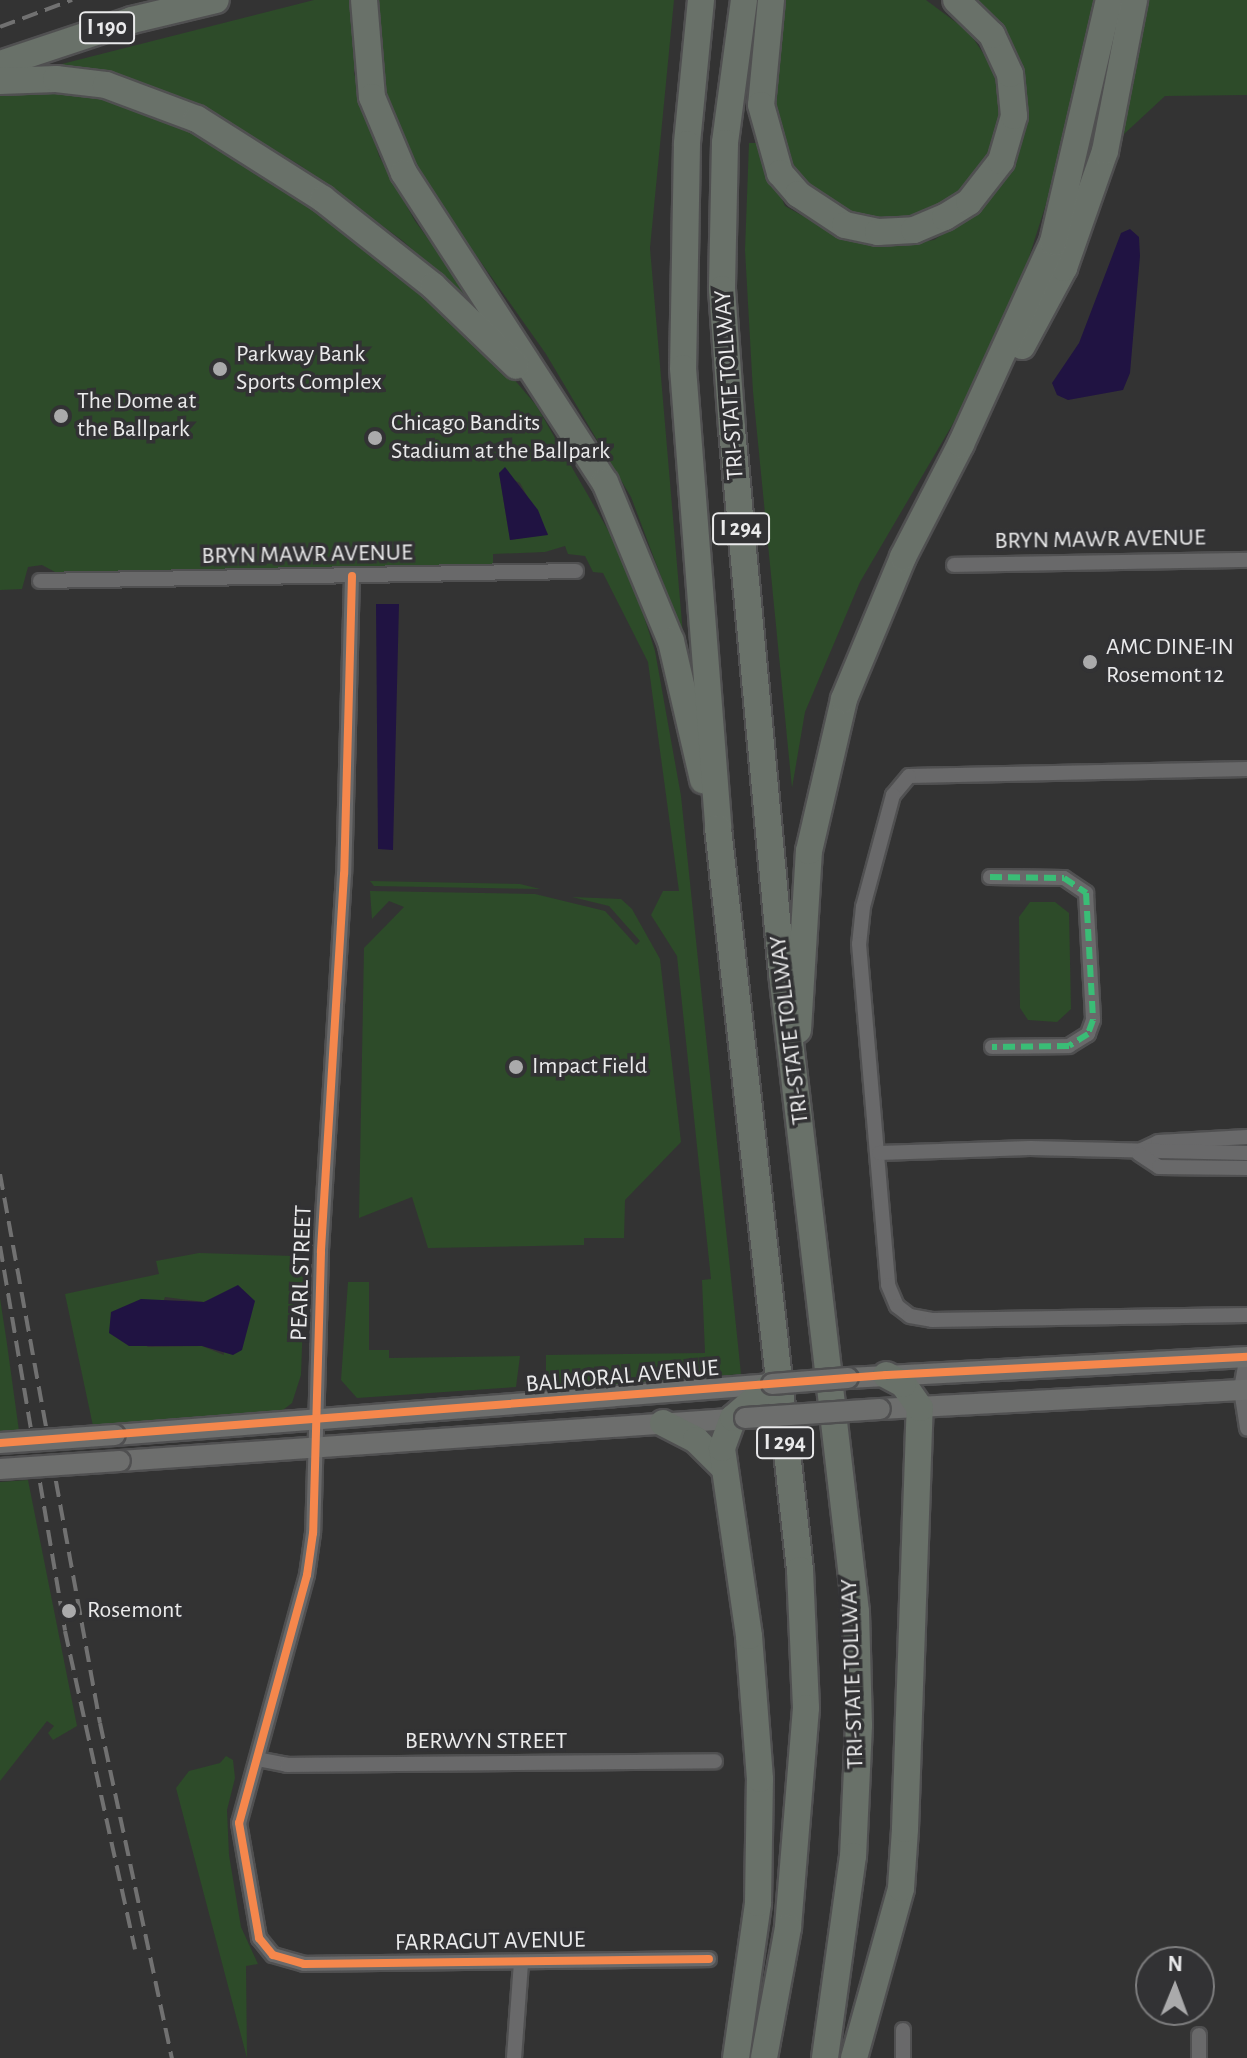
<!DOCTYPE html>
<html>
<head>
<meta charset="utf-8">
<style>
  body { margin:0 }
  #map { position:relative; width:1247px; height:2058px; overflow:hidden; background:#333; font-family:"Alegreya Sans",sans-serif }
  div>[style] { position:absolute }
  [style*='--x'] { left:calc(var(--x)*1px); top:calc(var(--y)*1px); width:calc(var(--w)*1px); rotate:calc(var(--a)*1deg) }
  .green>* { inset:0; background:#2d4b29 }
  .water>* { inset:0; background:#201342 }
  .roads { filter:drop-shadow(2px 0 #505051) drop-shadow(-2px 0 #505051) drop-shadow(0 2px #505051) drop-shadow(0 -2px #505051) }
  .street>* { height:14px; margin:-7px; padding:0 7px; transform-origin:7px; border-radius:7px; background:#69696a }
  .secondary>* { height:20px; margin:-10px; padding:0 10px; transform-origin:10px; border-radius:10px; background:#6d6e6d }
  .highway>* { height:26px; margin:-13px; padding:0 13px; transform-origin:13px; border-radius:13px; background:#697169 }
  .rail>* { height:4px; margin-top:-2px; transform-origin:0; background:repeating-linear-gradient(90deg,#717171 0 16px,transparent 0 24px) }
  .bridges { filter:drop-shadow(2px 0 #505051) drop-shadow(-2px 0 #505051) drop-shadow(0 2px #505051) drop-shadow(0 -2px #505051) }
  .secondary-bridge>* { height:20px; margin:-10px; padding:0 10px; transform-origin:10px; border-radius:10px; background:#6d6e6d }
  .quiet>* { height:6px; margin-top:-3px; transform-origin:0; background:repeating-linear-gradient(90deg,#3abd76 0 12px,transparent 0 18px) }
  .cycleway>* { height:8px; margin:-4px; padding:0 4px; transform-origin:4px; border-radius:4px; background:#f5874c }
  .dots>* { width:22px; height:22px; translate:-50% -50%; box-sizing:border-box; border:4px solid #323234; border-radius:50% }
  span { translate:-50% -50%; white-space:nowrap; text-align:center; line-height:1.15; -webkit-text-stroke:7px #323234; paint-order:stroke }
  .shield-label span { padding:2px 6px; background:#323234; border:2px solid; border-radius:6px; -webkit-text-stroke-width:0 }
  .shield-label { font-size:22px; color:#eaeaeb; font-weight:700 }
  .poi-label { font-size:24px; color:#eaeaeb }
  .left { translate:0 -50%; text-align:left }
  .street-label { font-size:24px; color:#eaeaeb }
  .north { position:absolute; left:1135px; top:1946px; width:80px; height:80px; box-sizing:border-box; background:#323234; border:2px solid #7c7c7d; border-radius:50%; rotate:1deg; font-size:22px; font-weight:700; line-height:32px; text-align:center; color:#eaeaeb }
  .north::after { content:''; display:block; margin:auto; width:28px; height:36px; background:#aaaaab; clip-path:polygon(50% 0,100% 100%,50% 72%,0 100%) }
</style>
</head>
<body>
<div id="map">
  <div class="green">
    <i style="clip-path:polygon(314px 0,355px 0,354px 73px,379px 156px,415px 221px,486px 317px,403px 241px,298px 164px,193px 103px,113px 75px,50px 67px)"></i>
    <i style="clip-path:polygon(373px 0,674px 0,650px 248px,683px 635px,631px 497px,546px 354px,422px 179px,386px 99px,374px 38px)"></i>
    <i style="clip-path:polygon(783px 0,926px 0,969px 32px,993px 68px,1001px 111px,986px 164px,972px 184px,916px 218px,867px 220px,821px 199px,782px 151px,775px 117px)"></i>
    <i style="clip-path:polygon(967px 0,1096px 0,1060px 160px,1017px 295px,958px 415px,860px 582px,805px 712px,792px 788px,753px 392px,745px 250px,749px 143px,758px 143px,785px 206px,839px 236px,881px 247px,934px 240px,982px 209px,1014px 166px,1020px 132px)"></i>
    <i style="clip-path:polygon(1147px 0,1247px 0,1247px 95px,1165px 96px,1123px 135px)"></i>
    <i style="clip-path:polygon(evenodd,67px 91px,152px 110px,213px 142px,295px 192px,403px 270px,483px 343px,536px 405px,627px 563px,655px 651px,681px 796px,741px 1374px,573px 1388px,552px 1388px,546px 1377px,546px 1355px,705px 1353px,702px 1280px,711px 1279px,677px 956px,651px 915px,663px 891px,679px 891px,648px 662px,603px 573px,593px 572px,585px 556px,568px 554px,565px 546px,545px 552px,493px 554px,493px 565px,57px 573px,42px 565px,28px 567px,22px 589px,0 590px,0 95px,67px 91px,499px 473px,520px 483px,548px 534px,510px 540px,499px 473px)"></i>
    <i style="clip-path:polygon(370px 881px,520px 884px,540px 889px,374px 886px)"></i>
    <i style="clip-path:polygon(370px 891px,535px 894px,605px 911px,636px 945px,640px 941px,609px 906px,572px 897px,621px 899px,632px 909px,660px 959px,681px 1142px,625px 1200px,624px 1238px,584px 1238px,584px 1245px,428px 1248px,412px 1197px,359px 1218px,364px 948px,404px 907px,389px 901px,372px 919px)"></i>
    <i style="clip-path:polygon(1030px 902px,1055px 902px,1069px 913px,1071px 1009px,1057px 1022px,1028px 1020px,1020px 1008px,1019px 917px)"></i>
    <i style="clip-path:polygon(evenodd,199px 1253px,293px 1256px,305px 1264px,301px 1375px,292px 1403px,279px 1413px,93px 1426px,65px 1294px,159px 1274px,156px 1261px,199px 1253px,165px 1297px,204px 1302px,217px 1297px,224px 1355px,202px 1346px,147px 1347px,165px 1297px)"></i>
    <i style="clip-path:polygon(348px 1282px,369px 1282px,369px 1350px,389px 1350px,389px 1358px,520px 1356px,516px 1387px,357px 1398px,341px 1380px)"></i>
    <i style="clip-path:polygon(0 1298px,7px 1344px,19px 1431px,0 1432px)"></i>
    <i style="clip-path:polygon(28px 1480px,77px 1726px,53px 1740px,48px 1733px,54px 1726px,47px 1721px,0 1781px,0 1482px)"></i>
    <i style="clip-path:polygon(226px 1756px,233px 1760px,235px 1778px,227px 1810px,229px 1855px,241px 1927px,258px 1964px,246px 1966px,247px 2058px,176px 1788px,189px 1771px,220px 1763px)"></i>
  </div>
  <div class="water">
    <i style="clip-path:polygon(1130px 229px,1139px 237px,1140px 256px,1130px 373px,1123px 390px,1068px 400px,1057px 395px,1052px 383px,1079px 343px,1121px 233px)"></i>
    <i style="clip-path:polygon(505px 467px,538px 510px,548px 535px,510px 540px,499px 473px)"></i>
    <i style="clip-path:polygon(376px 604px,399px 604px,393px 850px,378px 849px)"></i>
    <i style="clip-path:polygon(238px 1285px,255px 1301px,242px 1350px,233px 1355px,202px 1346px,129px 1346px,109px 1333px,111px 1312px,141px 1299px,204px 1302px)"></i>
  </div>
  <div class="roads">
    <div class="street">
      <i style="--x:954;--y:565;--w:293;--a:-1"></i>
      <i style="--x:352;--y:576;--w:298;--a:91.5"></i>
      <i style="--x:344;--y:874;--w:379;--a:93.5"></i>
      <i style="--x:321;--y:1252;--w:281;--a:91.6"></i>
      <i style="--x:313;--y:1533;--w:42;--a:98.1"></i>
      <i style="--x:307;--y:1575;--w:257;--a:105.3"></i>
      <i style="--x:239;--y:1823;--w:117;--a:80.1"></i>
      <i style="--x:259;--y:1938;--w:22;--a:51"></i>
      <i style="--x:273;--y:1955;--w:32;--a:16"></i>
      <i style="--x:304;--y:1964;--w:405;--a:-0.7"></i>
      <i style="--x:40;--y:581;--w:536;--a:-1.07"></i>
      <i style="--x:1247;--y:769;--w:338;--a:178.8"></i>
      <i style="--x:909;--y:776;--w:25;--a:130"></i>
      <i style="--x:893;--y:795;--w:116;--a:105"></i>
      <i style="--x:863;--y:907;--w:37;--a:96"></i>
      <i style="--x:859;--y:944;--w:342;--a:85.1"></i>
      <i style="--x:888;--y:1285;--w:23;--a:67"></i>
      <i style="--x:897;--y:1306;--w:16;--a:38"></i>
      <i style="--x:910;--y:1316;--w:22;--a:10"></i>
      <i style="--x:932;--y:1320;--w:315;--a:-0.9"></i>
      <i style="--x:990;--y:877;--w:74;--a:0.8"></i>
      <i style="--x:1064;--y:878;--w:27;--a:34"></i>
      <i style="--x:1086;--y:893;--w:127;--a:86.8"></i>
      <i style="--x:1093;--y:1020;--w:15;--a:110"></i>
      <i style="--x:1088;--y:1034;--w:22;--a:148"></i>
      <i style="--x:1069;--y:1046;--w:77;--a:179.3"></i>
      <i style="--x:1137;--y:1152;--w:23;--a:-25"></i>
      <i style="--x:1158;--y:1142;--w:89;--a:-3.2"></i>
      <i style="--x:879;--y:1153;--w:151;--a:-1.9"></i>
      <i style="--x:1030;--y:1148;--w:217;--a:1.3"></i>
      <i style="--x:1139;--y:1154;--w:24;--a:33"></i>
      <i style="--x:1159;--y:1167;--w:88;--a:0.7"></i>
      <i style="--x:1247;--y:1355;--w:36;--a:100"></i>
      <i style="--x:1241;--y:1390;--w:39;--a:81"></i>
      <i style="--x:257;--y:1759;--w:31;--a:11"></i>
      <i style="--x:287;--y:1765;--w:428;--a:-0.5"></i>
      <i style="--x:514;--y:2058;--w:96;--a:-85.8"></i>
      <i style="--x:903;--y:2058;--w:28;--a:-90"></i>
      <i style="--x:1199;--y:2058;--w:23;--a:-90"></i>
    </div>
    <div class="secondary">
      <i style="--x:848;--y:1378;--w:400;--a:-3"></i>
      <i style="--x:880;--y:1409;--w:367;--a:-3"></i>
      <i style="--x:115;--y:1435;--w:659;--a:-4.44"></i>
      <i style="--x:120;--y:1461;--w:626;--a:-3.94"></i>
    </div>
    <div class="highway">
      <i style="--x:364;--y:0;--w:97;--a:85.3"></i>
      <i style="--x:372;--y:97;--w:82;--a:67.2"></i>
      <i style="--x:404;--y:173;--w:369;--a:57"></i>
      <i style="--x:605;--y:482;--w:172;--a:67.5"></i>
      <i style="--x:671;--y:641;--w:143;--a:77"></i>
      <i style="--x:701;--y:0;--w:145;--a:95.6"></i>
      <i style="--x:687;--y:144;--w:224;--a:91"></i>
      <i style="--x:683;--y:368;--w:461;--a:85.6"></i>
      <i style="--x:718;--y:828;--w:747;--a:83.69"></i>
      <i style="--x:800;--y:1570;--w:138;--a:87.5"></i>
      <i style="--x:806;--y:1708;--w:221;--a:94.7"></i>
      <i style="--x:788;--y:1928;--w:132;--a:100.5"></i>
      <i style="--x:744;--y:0;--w:144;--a:97.6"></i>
      <i style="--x:725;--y:143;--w:146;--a:91.2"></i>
      <i style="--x:722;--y:289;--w:140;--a:85.9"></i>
      <i style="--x:732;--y:429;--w:546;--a:84.75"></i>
      <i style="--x:782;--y:973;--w:643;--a:83.39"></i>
      <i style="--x:856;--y:1612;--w:113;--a:88.5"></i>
      <i style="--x:859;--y:1725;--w:131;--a:92.6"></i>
      <i style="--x:853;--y:1856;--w:204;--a:97.9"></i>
      <i style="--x:771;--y:0;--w:105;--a:95.4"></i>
      <i style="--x:761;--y:105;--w:71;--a:74.4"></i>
      <i style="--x:780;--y:173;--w:28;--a:49"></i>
      <i style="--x:798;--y:194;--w:56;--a:33.4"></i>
      <i style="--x:845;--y:225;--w:34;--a:12"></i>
      <i style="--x:878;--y:232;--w:36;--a:-3"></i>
      <i style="--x:914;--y:230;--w:34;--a:-23"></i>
      <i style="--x:945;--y:217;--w:28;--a:-32"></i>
      <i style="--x:969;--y:202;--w:52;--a:-52"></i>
      <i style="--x:1001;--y:161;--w:47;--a:-73.9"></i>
      <i style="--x:1014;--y:116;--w:42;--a:-95.4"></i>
      <i style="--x:1010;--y:74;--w:43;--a:-114.8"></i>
      <i style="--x:992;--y:35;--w:50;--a:-135.8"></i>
      <i style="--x:0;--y:64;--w:139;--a:-18.4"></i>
      <i style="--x:132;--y:20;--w:86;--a:-13.4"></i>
      <i style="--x:0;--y:81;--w:56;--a:-2"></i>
      <i style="--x:56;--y:79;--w:50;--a:6.8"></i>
      <i style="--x:106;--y:85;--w:97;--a:20.5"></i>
      <i style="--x:197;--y:119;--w:149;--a:32.4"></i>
      <i style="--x:323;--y:199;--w:140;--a:38.3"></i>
      <i style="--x:433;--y:286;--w:115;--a:43.9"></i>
      <i style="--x:1022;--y:346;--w:89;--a:-61.7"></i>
      <i style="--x:1064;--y:268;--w:124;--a:-70.7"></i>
      <i style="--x:1105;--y:151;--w:154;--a:-79.1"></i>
      <i style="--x:798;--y:1030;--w:179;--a:-86.5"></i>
      <i style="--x:809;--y:851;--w:156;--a:-77"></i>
      <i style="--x:844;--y:699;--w:154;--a:-67.4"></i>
      <i style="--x:903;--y:557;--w:127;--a:-62.8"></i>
      <i style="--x:961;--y:444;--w:222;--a:-65.5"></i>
      <i style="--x:1053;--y:242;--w:248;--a:-77"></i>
      <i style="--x:663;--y:1423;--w:37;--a:27"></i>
      <i style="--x:696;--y:1440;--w:37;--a:45"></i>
      <i style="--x:736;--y:2058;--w:157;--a:-81.9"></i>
      <i style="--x:758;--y:1903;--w:124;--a:-89.1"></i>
      <i style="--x:760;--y:1779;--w:143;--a:-94.4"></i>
      <i style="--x:749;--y:1636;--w:190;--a:-98.2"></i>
      <i style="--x:722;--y:1448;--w:32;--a:-70"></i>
      <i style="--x:733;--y:1418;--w:52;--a:-41.1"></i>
      <i style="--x:854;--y:2058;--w:176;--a:-74.5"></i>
      <i style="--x:901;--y:1888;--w:59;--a:-86.1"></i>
      <i style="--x:905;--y:1829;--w:421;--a:-88"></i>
      <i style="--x:920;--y:1408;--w:29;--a:-125"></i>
      <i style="--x:903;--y:1384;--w:19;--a:-152"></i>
    </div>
  </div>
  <div class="rail">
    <i style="--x:0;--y:27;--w:77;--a:-20.6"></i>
    <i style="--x:0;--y:1174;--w:558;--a:79.68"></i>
    <i style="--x:100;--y:1723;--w:343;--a:77.9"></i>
    <i style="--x:0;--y:1246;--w:390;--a:80.4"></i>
    <i style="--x:65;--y:1631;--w:326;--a:77.6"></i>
  </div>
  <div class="bridges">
    <div class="secondary-bridge">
      <i style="--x:772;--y:1384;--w:76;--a:-4.5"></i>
      <i style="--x:745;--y:1418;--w:135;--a:-3.8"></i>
      <i style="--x:0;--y:1443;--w:115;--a:-4"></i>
      <i style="--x:0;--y:1469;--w:120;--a:-3.8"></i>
    </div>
  </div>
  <div class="quiet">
    <i style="--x:990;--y:877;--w:74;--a:0.8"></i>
    <i style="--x:1064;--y:878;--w:27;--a:34"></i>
    <i style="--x:1086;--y:893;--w:127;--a:86.8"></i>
    <i style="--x:1093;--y:1020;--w:15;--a:110"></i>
    <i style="--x:1088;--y:1034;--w:22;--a:148"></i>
    <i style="--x:1069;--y:1046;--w:77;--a:179.3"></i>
  </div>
  <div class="cycleway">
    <i style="--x:352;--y:576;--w:298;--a:91.5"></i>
    <i style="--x:344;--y:874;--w:379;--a:93.5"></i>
    <i style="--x:321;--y:1252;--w:281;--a:91.6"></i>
    <i style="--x:313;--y:1533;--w:42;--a:98.1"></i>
    <i style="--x:307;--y:1575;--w:257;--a:105.3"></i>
    <i style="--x:239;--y:1823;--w:117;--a:80.1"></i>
    <i style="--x:259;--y:1938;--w:22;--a:51"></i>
    <i style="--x:273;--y:1955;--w:32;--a:16"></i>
    <i style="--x:304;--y:1964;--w:405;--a:-0.7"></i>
    <i style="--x:0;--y:1443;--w:889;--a:-4.39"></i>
    <i style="--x:886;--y:1375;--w:361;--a:-2.9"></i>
  </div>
  <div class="dots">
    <i style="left:220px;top:369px;background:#aaaaab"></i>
    <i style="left:61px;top:416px;background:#aaaaab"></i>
    <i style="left:375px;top:438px;background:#aaaaab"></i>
    <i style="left:1090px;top:662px;background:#aaaaab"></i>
    <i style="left:516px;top:1067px;background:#aaaaab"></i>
    <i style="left:69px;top:1611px;background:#aaaaab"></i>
  </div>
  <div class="shield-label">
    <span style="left:107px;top:28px">I 190</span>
    <span style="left:741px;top:529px">I 294</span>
    <span style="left:785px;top:1443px">I 294</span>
  </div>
  <div class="poi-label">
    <span class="left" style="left:236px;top:369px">Parkway Bank<br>Sports Complex</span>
    <span class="left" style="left:77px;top:416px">The Dome at<br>the Ballpark</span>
    <span class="left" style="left:391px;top:438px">Chicago Bandits<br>Stadium at the Ballpark</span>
    <span class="left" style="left:1106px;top:662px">AMC DINE-IN<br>Rosemont 12</span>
    <span class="left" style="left:532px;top:1067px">Impact Field</span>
    <span class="left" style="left:87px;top:1611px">Rosemont</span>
  </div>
  <div class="street-label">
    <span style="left:730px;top:385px;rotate:-94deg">TRI-STATE TOLLWAY</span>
    <span style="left:1100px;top:540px;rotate:-1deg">BRYN MAWR AVENUE</span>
    <span style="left:307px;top:555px;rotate:-1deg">BRYN MAWR AVENUE</span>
    <span style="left:790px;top:1030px;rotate:-97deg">TRI-STATE TOLLWAY</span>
    <span style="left:302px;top:1273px;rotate:-88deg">PEARL STREET</span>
    <span style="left:622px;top:1377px;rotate:-5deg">BALMORAL AVENUE</span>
    <span style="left:853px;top:1674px;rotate:-92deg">TRI-STATE TOLLWAY</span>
    <span style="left:486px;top:1742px">BERWYN STREET</span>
    <span style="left:490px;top:1942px;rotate:-1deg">FARRAGUT AVENUE</span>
  </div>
  <div class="north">N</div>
</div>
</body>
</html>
